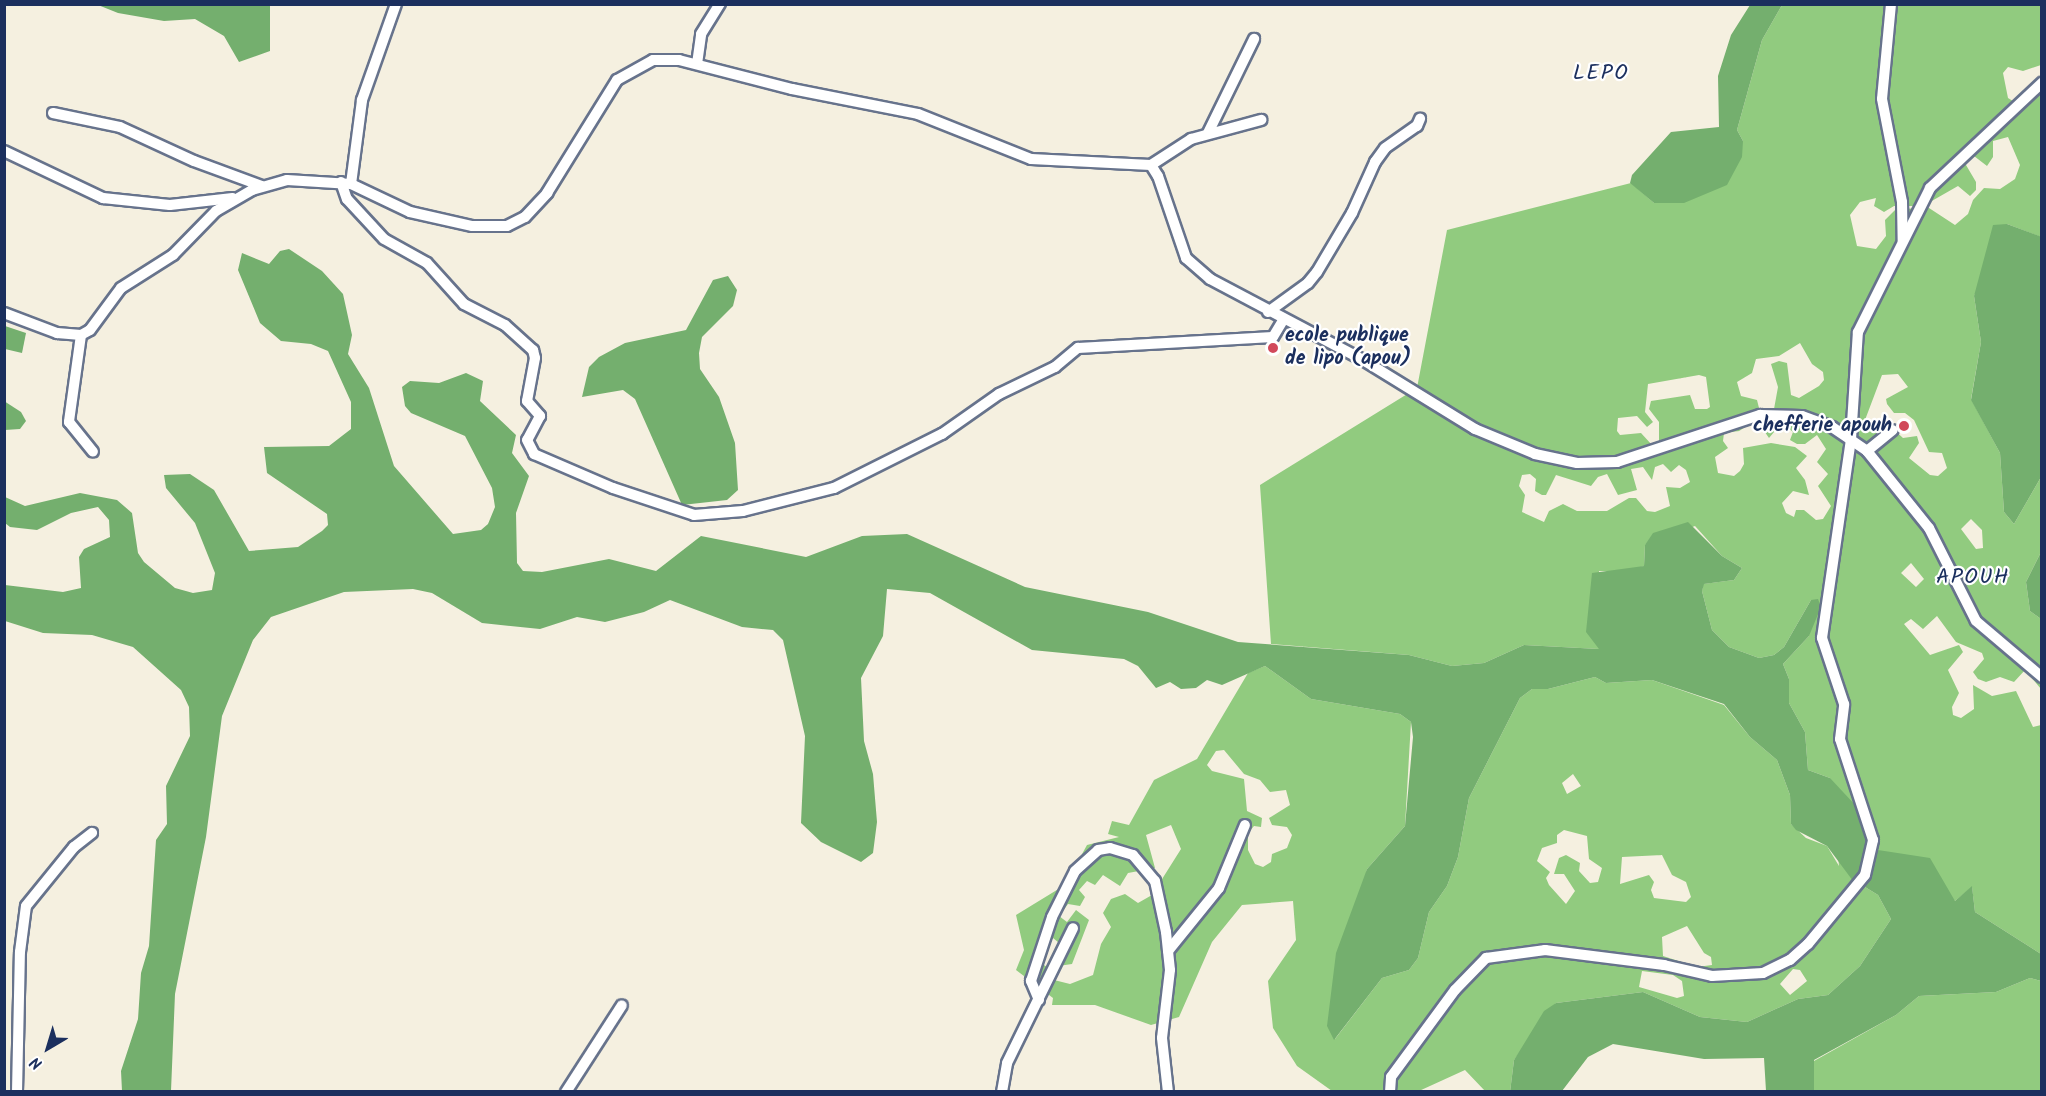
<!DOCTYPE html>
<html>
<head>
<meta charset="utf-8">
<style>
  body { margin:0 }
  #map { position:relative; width:2046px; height:1096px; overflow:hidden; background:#f5f0e0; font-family:Kalam,sans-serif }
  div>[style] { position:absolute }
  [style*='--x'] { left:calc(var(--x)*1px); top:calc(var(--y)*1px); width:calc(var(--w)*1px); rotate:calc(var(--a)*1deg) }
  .green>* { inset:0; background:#91cb7f }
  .forest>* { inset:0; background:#74af6e }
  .roads { filter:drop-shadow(2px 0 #67738c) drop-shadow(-2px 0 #67738c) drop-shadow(0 2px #67738c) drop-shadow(0 -2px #67738c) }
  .minor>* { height:10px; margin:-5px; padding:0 5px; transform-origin:5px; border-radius:5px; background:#fff }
  .dots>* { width:16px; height:16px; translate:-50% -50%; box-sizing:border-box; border:3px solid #fff; border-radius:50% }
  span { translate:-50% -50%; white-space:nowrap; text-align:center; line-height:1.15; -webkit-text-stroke:4.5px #fff; paint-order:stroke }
  .poi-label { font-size:20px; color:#1b2f5e; font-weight:700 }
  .left { translate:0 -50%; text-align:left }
  .right { translate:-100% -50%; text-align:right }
  .quarter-label { font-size:22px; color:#1b2f5e; letter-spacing:1.5px }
  .frame { position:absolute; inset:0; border:6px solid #1b2f5e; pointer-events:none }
  .north { position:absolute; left:18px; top:1018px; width:60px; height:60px; -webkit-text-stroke:4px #fff; paint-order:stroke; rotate:218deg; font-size:16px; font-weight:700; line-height:24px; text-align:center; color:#1b2f5e }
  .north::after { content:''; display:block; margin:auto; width:21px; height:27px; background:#1b2f5e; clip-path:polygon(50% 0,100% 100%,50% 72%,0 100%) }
</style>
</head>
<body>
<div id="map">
  <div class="green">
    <i style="clip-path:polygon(evenodd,1782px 5px,2041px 5px,2041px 65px,2023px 71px,2008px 67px,2003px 73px,2008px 98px,2016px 103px,2026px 98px,2041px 74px,2041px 237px,2007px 224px,1974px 296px,1981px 342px,1971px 399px,2000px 453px,2004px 512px,2014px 524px,2041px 477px,2041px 552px,2026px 582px,2030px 611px,2041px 619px,2041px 689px,2025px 670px,2014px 682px,2000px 677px,1986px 682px,1978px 679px,1973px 672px,1984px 659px,1982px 653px,1956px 642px,1937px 616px,1923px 629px,1911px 619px,1904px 624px,1930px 655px,1959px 645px,1963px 652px,1948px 670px,1959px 693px,1952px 707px,1953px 715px,1961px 718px,1974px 709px,1973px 685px,1992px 696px,2016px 691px,2033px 727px,2041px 725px,2041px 954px,1975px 912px,1972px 887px,1955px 901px,1878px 850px,1865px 887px,1878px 895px,1891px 919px,1860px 966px,1828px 995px,1798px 999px,1747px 1022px,1700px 1017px,1643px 992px,1556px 1003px,1514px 1060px,1510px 1092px,1485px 1091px,1465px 1070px,1419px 1091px,1332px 1091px,1297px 1066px,1273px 1028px,1268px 981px,1296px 940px,1293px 901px,1242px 905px,1212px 942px,1179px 1017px,1151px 1025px,1095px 1005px,1052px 1005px,1053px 998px,1016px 970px,1024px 950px,1016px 915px,1065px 885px,1087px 845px,1119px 837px,1108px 834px,1112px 821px,1129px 825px,1154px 780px,1197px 759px,1248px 673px,1265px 666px,1311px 699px,1400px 714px,1411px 722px,1405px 826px,1367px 869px,1335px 1039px,1382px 978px,1409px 970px,1418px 958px,1429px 912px,1447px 886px,1458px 857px,1469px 798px,1520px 698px,1532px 689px,1548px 689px,1595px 677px,1606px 683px,1652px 680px,1724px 705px,1750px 737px,1777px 760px,1790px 795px,1791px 824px,1806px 838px,1827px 846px,1839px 866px,1830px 778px,1808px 770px,1805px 732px,1789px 703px,1789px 679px,1783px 664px,1809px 636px,1811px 600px,1784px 647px,1774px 655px,1759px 658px,1729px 647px,1712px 630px,1702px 591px,1703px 584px,1734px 580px,1742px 568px,1722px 556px,1695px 526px,1645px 545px,1644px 566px,1630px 571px,1599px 571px,1599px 649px,1524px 645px,1484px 663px,1452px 666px,1409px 655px,1271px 644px,1260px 485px,1417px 388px,1447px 230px,1631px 183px,1654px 203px,1743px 141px,1737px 130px,1762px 40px,1782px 5px,2008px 137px,2020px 165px,2015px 179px,2000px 189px,1984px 188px,1973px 200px,1968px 214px,1955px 225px,1929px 208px,1896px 209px,1885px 220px,1886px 236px,1876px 249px,1857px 246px,1850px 215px,1860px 202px,1876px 198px,1874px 206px,1884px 212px,1894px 206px,1923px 206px,1958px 186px,1970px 196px,1976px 190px,1976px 182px,1966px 165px,1967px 159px,1974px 156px,1987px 166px,1993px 157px,1993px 141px,2008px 137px,1782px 5px,1800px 343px,1812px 364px,1823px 372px,1824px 380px,1819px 386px,1799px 398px,1791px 395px,1787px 363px,1779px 361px,1771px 364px,1778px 387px,1774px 409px,1759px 408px,1757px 400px,1741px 396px,1737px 382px,1752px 373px,1756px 359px,1779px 356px,1800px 343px,1782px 5px,1898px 374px,1908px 387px,1886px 399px,1887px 404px,1894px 413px,1905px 413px,1914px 420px,1929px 452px,1942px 453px,1947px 468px,1938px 476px,1930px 475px,1909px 458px,1919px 443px,1917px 436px,1903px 438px,1890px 426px,1875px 432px,1865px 420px,1882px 375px,1898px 374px,1782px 5px,1699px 375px,1706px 377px,1710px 407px,1707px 409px,1695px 409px,1690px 395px,1651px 401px,1649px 409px,1659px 422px,1659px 442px,1652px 445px,1641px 433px,1620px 435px,1617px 431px,1618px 418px,1637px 416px,1647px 427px,1653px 422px,1645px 412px,1648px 384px,1699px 375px,1782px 5px,1752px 423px,1760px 425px,1769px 438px,1779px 426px,1787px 427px,1793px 432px,1790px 440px,1797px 444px,1805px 444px,1817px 435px,1826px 449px,1817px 462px,1828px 474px,1818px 486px,1831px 506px,1823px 519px,1816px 520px,1804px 510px,1796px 510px,1794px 517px,1786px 513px,1782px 503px,1793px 491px,1809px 495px,1805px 480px,1796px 468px,1807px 456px,1795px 447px,1771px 443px,1743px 448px,1744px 464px,1740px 471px,1734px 476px,1718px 473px,1715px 457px,1728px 448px,1723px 441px,1724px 433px,1739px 431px,1752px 423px,1782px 5px,1663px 464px,1671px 472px,1679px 465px,1686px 470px,1690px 482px,1680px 488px,1666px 487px,1670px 506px,1655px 512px,1647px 511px,1636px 498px,1629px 498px,1607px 511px,1577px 511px,1563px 504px,1549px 511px,1544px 522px,1522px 512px,1525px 495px,1519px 486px,1522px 475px,1530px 474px,1536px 479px,1535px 491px,1542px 495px,1546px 495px,1556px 475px,1591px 486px,1598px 477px,1607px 474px,1618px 495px,1637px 490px,1631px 469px,1643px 467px,1652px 480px,1655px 467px,1663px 464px,1782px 5px,1971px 519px,1982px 530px,1983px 548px,1976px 549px,1961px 529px,1971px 519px,1782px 5px,1911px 563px,1924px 579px,1916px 587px,1901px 573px,1911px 563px,1782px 5px,1224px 750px,1244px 774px,1260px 780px,1270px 792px,1286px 790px,1290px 805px,1269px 818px,1272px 825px,1287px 827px,1292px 835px,1287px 848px,1272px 854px,1271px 862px,1263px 867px,1255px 864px,1248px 850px,1248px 833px,1254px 826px,1261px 827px,1262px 818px,1247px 811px,1244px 779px,1212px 771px,1207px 765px,1216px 751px,1224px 750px,1782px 5px,1573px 774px,1581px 786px,1567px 794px,1562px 783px,1573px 774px,1782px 5px,1171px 825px,1181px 849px,1152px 895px,1138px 903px,1125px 894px,1111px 899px,1103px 913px,1111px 927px,1101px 944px,1093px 975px,1070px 984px,1054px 980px,1056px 973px,1041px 963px,1049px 940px,1053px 938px,1064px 947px,1058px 966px,1072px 964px,1089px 920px,1076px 910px,1067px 922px,1059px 916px,1068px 904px,1080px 906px,1085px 897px,1079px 890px,1087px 881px,1095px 885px,1103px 875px,1120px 886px,1128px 873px,1155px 868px,1146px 835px,1171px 825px,1782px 5px,1564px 830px,1587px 836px,1589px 859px,1602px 868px,1598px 882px,1590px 883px,1579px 871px,1580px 863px,1566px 855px,1559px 858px,1554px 874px,1564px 874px,1575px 891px,1566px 904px,1549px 885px,1546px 878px,1550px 872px,1537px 861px,1542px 848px,1557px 843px,1557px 835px,1564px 830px,1782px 5px,1662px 855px,1672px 875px,1686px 882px,1691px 897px,1686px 902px,1654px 898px,1651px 890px,1654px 882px,1649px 875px,1620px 884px,1622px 857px,1662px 855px,1782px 5px,1687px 926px,1704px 953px,1711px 957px,1712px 965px,1697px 967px,1663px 956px,1662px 937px,1687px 926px,1782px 5px,1793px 969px,1800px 970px,1807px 981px,1790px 995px,1780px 984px,1793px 969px,1782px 5px,1642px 971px,1673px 975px,1682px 981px,1684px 996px,1677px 998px,1639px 987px,1642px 971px)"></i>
    <i style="clip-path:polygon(2030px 978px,2041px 981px,2041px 1091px,1814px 1091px,1814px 1061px,1896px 1015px,1919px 996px,1996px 992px)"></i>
  </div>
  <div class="forest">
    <i style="clip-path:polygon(98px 5px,270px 5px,270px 51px,239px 62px,224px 36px,195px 19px,164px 21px,118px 13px)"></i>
    <i style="clip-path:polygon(1750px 5px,1782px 5px,1762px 40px,1737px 130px,1743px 141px,1742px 157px,1727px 185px,1684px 203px,1654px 203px,1630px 183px,1632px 175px,1671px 132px,1719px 127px,1718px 76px,1731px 35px)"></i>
    <i style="clip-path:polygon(2007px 224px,2042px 237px,2041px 477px,2014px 524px,2004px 512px,2000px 453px,1971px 400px,1981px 342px,1974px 296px,1993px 225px)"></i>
    <i style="clip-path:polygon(289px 249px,322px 271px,343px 294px,352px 335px,348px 354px,369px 388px,394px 466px,453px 534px,481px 530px,488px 524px,495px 507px,492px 488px,465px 436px,411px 413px,405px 406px,402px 387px,410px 381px,439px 383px,466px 373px,483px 381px,480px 401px,516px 435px,512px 453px,529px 476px,516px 513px,517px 563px,523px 571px,542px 572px,609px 559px,656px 571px,701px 536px,806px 557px,862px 536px,907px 534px,1025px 587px,1148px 612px,1238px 642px,1409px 655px,1452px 666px,1484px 663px,1524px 645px,1599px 649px,1586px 632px,1592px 573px,1644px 566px,1645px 545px,1653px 533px,1688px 522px,1722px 556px,1742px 568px,1734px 580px,1704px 584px,1702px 591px,1712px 630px,1729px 647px,1759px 658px,1774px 655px,1784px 647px,1811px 600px,1818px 599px,1821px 607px,1809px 636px,1783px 664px,1789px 679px,1789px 703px,1805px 732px,1808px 770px,1830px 778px,1857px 807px,1867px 847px,1864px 863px,1853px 881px,1827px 846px,1796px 830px,1791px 824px,1790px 795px,1777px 760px,1750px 737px,1724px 704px,1652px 680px,1606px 683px,1595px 677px,1548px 689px,1532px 689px,1520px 698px,1469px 798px,1458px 857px,1447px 886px,1429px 912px,1418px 958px,1409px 970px,1382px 978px,1334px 1040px,1327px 1026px,1336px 953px,1367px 869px,1405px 826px,1413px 737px,1411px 722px,1400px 714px,1311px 699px,1265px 666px,1222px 685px,1207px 680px,1196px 688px,1181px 689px,1170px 682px,1156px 688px,1138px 666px,1124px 659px,1032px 650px,930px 593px,887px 589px,883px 636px,861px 678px,864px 741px,873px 774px,877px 822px,873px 853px,861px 862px,821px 842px,801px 823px,805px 736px,783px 640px,773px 630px,742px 627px,670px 600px,644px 612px,605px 622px,577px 617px,540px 629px,482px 623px,432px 593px,413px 589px,344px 592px,271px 617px,253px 640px,222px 716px,206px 837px,175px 994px,171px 1091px,122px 1091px,121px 1071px,138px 1019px,141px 973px,149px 946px,156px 840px,167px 824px,166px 786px,190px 736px,189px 707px,181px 690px,133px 647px,92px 635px,43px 633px,5px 621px,5px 585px,63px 592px,81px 588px,79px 557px,84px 549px,110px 537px,109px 520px,98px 507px,71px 513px,37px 530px,10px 527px,5px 523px,5px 497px,25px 506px,80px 493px,117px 500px,132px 513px,138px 553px,144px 562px,175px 588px,193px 593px,212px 590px,215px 573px,195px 523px,166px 488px,164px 475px,190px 474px,214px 490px,249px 551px,298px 547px,322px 531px,328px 525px,327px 514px,267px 473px,264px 447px,329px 446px,351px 429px,351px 402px,328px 351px,311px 344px,281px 341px,260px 323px,238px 270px,242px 253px,269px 264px,280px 251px)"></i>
    <i style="clip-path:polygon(728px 276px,737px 290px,733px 306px,702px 337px,699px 353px,700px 369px,719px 397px,735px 443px,738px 490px,727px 500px,682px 505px,635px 399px,623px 390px,582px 397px,589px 367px,599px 357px,625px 343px,686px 330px,713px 280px)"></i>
    <i style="clip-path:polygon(5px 326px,26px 333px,22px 353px,5px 349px)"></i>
    <i style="clip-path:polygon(4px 401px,21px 412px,26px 421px,20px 429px,5px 430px)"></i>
    <i style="clip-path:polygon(2041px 552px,2041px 619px,2030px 611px,2026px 582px)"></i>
    <i style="clip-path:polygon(1878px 850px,1930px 858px,1955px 901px,1972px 886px,1975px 912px,2041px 954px,2041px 981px,2030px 978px,1996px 992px,1919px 996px,1896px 1015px,1814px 1060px,1814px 1091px,1766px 1091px,1764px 1058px,1704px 1059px,1613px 1044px,1588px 1057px,1562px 1091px,1510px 1092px,1514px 1060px,1544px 1011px,1556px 1003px,1643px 992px,1700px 1017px,1747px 1022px,1798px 999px,1828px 995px,1860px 966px,1891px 919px,1878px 895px,1865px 887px)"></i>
  </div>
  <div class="roads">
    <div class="minor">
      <i style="--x:1891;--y:4;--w:95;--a:95.4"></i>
      <i style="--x:1882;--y:99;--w:105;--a:79"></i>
      <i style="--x:1902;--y:202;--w:39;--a:89"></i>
      <i style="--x:697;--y:64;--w:30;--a:-82"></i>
      <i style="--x:701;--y:34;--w:36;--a:-58"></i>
      <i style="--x:53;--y:113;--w:68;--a:11.8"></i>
      <i style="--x:120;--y:127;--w:81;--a:24.7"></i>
      <i style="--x:194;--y:161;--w:72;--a:20.2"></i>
      <i style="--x:1208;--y:133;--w:105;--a:-63.9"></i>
      <i style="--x:4;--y:151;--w:110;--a:25.4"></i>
      <i style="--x:103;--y:198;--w:67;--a:6"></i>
      <i style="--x:170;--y:205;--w:63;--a:-6.3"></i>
      <i style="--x:1151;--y:165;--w:48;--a:-33"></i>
      <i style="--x:1191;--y:139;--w:73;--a:-15.2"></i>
      <i style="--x:341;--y:182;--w:18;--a:71"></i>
      <i style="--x:347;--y:199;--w:54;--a:47.2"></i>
      <i style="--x:384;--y:239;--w:49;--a:29.2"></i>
      <i style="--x:427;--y:263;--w:55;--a:47.9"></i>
      <i style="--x:464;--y:304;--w:46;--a:27.1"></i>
      <i style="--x:505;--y:325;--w:38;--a:42"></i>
      <i style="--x:533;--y:350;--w:8;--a:76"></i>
      <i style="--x:535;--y:358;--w:44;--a:100.5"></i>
      <i style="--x:527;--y:401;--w:20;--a:49"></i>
      <i style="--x:540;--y:416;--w:27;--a:118"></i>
      <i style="--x:527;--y:440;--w:16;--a:63"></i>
      <i style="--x:534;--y:454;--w:86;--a:23.3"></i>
      <i style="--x:613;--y:488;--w:85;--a:18.4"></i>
      <i style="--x:694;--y:515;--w:49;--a:-4.7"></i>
      <i style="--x:743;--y:511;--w:94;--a:-14.2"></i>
      <i style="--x:834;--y:488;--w:121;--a:-26.6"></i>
      <i style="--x:942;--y:434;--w:70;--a:-35.1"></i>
      <i style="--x:999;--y:394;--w:62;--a:-25.7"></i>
      <i style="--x:1055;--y:367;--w:30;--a:-40"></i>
      <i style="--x:1078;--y:348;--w:195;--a:-3.2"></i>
      <i style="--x:1273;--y:337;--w:21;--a:-59"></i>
      <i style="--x:351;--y:184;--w:85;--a:-82.5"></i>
      <i style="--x:362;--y:100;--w:102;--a:-70.5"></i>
      <i style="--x:1268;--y:312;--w:49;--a:-35.9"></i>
      <i style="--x:1308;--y:283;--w:14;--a:-51"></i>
      <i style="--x:1317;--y:272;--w:69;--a:-59.3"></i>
      <i style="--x:1352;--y:213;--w:56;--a:-65.7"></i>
      <i style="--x:1375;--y:162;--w:17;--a:-54"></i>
      <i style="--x:1385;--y:148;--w:39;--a:-35"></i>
      <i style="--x:1417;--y:126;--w:8;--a:-67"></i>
      <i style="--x:4;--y:313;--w:57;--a:20.7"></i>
      <i style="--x:57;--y:333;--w:24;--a:5"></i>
      <i style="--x:81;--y:335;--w:10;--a:-29"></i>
      <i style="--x:90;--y:330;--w:52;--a:-53.6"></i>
      <i style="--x:121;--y:288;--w:62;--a:-32.4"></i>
      <i style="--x:173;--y:255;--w:62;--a:-45.7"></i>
      <i style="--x:216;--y:211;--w:42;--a:-30.3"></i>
      <i style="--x:252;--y:190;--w:36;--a:-16"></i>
      <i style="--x:287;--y:180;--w:64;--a:3.6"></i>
      <i style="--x:351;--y:184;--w:65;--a:25.4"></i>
      <i style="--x:410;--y:212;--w:64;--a:12.7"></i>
      <i style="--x:472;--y:226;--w:35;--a:0"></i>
      <i style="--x:507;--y:226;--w:20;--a:-27"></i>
      <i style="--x:525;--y:217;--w:33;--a:-47"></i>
      <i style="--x:547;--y:193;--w:133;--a:-58.2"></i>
      <i style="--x:617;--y:80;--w:41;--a:-29.1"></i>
      <i style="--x:653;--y:60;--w:26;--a:0"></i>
      <i style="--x:679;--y:60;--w:117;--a:14.4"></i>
      <i style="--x:792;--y:89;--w:128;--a:11.2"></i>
      <i style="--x:918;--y:114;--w:122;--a:21.7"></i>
      <i style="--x:1031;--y:159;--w:120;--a:2.9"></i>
      <i style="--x:1151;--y:165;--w:13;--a:58"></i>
      <i style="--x:1158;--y:176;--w:87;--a:71.1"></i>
      <i style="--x:1186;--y:258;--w:32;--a:41"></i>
      <i style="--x:1210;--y:279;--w:173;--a:27.9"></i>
      <i style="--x:1363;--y:360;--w:132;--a:31.6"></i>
      <i style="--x:1475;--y:429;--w:65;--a:22.6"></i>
      <i style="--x:1535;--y:454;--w:43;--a:12.1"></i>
      <i style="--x:1577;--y:463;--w:40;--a:-1.4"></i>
      <i style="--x:1617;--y:462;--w:151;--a:-18.2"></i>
      <i style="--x:1760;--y:415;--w:42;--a:1.4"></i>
      <i style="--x:1802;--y:416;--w:32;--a:20"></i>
      <i style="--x:1832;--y:427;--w:42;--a:34.4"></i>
      <i style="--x:1867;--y:451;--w:99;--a:51.2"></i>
      <i style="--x:1929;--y:528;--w:104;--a:63.2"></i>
      <i style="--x:1976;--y:621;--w:87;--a:40.3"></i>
      <i style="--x:81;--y:335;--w:88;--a:97.9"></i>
      <i style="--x:69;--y:422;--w:38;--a:51"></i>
      <i style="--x:1867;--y:451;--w:33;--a:-39"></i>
      <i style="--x:1168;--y:951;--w:81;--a:-51"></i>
      <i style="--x:1219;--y:888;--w:68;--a:-67.6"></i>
      <i style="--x:1039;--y:1000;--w:21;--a:-113"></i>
      <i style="--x:1031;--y:981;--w:67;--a:-71.8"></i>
      <i style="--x:1052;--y:917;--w:51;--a:-63.4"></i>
      <i style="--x:1075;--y:871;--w:31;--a:-42"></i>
      <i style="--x:1098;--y:850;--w:12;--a:-9"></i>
      <i style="--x:1110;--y:848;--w:24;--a:17"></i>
      <i style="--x:1133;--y:855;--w:34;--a:50"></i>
      <i style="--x:1155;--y:881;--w:52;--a:77.8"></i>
      <i style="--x:1166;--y:932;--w:38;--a:84"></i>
      <i style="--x:1170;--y:970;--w:68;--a:96.7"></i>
      <i style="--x:1162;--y:1038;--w:54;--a:83.7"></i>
      <i style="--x:17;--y:1092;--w:140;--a:-88.8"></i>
      <i style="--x:20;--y:952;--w:46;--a:-82.6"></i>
      <i style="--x:26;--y:906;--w:76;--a:-50.9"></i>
      <i style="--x:74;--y:847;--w:23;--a:-38"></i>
      <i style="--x:566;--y:1092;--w:103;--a:-57.2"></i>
      <i style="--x:1002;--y:1092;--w:29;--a:-80"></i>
      <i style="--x:1007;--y:1063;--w:150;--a:-63.9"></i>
      <i style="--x:1390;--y:1092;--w:15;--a:-86"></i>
      <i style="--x:1391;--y:1077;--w:108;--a:-53.7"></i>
      <i style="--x:1455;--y:990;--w:45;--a:-45.9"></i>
      <i style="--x:1486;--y:958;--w:60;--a:-7.7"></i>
      <i style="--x:1545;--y:950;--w:120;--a:7.2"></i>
      <i style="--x:1664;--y:965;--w:49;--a:12.9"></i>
      <i style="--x:1712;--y:976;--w:51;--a:-3.4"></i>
      <i style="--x:1763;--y:973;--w:30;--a:-26"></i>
      <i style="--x:1790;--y:960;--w:24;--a:-42"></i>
      <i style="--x:1808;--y:944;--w:89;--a:-50.4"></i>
      <i style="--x:1865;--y:875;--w:36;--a:-77"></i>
      <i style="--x:1873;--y:840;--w:106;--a:-108.1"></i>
      <i style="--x:1840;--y:739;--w:35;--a:-83"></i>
      <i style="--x:1844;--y:704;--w:70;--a:-108.4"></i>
      <i style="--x:1822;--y:638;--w:201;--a:-81.7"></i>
      <i style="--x:1851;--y:439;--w:107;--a:-86.3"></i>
      <i style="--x:1858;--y:332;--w:161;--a:-63.4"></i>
      <i style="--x:1930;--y:188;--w:154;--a:-43.2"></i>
    </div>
  </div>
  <div class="dots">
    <i style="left:1273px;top:348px;background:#d1495b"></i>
    <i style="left:1904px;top:426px;background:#d1495b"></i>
  </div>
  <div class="poi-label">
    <span class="left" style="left:1285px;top:348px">ecole publique<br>de lipo (apou)</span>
    <span class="right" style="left:1892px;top:426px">chefferie apouh</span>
  </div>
  <div class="quarter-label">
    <span style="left:1601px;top:74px">LEPO</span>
    <span style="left:1973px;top:578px">APOUH</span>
  </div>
  <div class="frame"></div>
  <div class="north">N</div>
</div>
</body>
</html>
